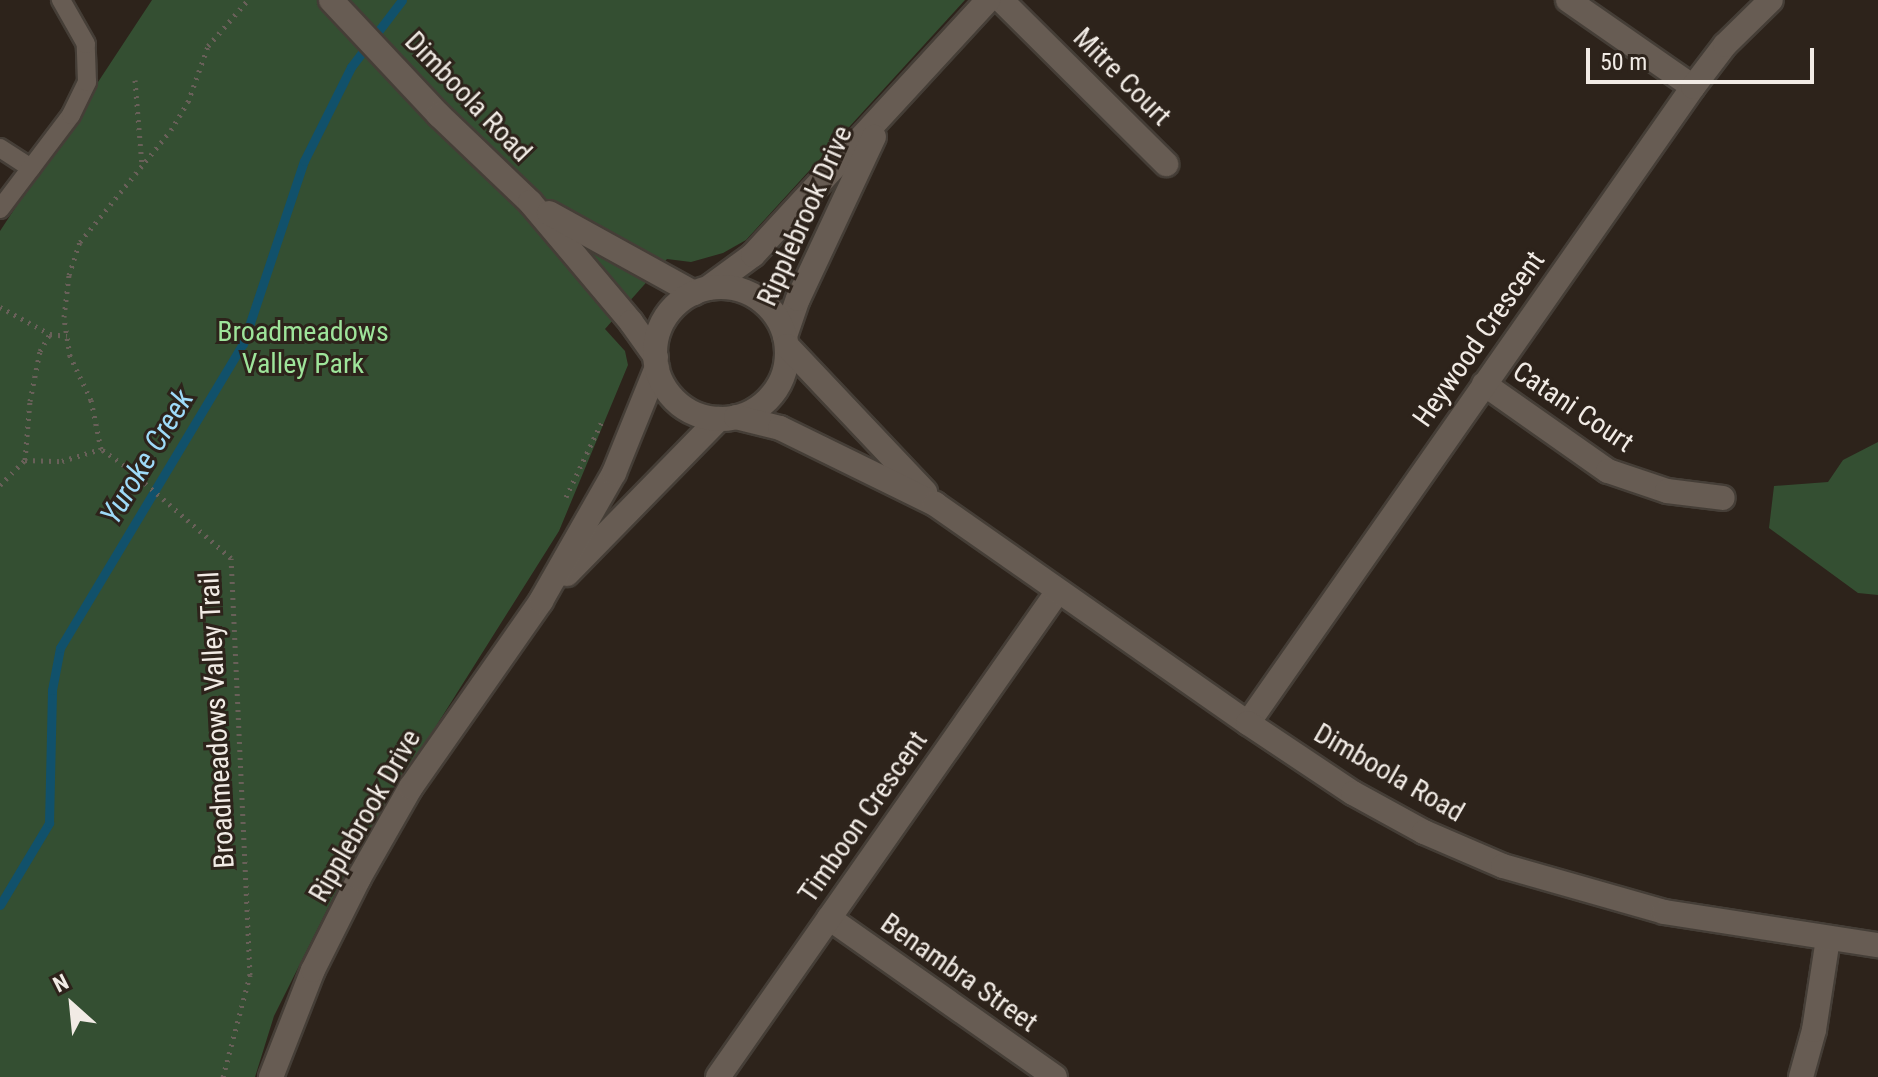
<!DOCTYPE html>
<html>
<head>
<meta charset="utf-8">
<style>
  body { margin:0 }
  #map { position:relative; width:1878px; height:1077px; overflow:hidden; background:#2d231b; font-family:"Roboto Condensed",sans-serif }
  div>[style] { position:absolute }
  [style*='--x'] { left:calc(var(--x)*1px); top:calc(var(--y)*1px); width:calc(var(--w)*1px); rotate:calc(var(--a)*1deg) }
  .green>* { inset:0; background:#344f32 }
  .stream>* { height:9px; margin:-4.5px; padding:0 4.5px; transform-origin:4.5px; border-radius:4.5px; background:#11516b }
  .path>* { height:5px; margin-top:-2.5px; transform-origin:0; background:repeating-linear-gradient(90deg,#696059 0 2px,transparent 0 8px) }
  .roads { filter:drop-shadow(2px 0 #453e37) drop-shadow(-2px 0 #453e37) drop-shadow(0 2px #453e37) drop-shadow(0 -2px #453e37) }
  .lane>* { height:18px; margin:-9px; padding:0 9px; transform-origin:9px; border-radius:9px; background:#675c53 }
  .street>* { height:24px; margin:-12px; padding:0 12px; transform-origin:12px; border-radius:12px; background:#675c53 }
  .secondary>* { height:24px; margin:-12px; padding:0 12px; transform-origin:12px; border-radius:12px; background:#675c53 }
  .secondary>.ring { margin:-12px; padding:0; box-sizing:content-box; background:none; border:24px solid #675c53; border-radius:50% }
  span { translate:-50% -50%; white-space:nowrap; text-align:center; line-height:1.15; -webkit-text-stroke:6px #2d231b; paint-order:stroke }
  .street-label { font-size:28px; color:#f1ebe5 }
  .park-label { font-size:28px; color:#9ee49a }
  .water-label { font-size:30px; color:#9edaf8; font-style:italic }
  .north { position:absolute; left:32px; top:965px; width:80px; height:80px; -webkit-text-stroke:6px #2d231b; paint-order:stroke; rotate:333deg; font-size:22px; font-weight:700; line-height:32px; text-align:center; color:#f1ebe5 }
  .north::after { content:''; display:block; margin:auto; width:28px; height:36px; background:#f1ebe5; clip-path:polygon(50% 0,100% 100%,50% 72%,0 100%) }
  .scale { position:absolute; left:1586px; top:48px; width:228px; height:36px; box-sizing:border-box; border:4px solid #f1ebe5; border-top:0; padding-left:10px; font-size:24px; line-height:28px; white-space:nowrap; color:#f1ebe5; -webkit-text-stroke:6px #2d231b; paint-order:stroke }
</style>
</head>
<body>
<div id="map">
  <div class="green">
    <i style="clip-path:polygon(152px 0,965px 0,746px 240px,723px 253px,691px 262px,667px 259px,605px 329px,625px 351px,628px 365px,559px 531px,353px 858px,274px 1016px,255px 1077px,0 1077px,0 231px)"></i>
    <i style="clip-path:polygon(1878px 442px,1878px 595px,1858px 593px,1769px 528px,1774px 486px,1828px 482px,1843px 460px)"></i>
  </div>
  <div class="stream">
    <i style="--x:0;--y:905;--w:96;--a:-59.1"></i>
    <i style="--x:49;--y:823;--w:133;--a:-88.7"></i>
    <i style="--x:52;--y:690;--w:43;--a:-79.2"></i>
    <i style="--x:60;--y:648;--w:355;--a:-59"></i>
    <i style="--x:243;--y:344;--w:193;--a:-71.6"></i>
    <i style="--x:304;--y:161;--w:105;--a:-63.4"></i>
    <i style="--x:351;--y:67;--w:84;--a:-52.7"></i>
  </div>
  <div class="path">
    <i style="--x:135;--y:80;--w:85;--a:85.3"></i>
    <i style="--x:0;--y:307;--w:57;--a:28.4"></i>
    <i style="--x:50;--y:334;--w:17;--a:7"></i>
    <i style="--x:25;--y:460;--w:37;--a:2"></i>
    <i style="--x:62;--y:461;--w:41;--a:-17.1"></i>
    <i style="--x:0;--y:485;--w:35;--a:-45"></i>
    <i style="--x:25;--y:460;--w:59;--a:-85.2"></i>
    <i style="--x:30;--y:401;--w:51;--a:-78.7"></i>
    <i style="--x:40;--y:351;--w:20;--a:-60"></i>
    <i style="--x:566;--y:497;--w:86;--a:-64.6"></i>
    <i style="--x:223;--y:1077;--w:106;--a:-75.2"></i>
    <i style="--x:250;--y:975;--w:417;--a:-92.6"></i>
    <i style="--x:231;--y:558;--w:142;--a:-139"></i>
    <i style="--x:124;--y:465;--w:28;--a:-145"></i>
    <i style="--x:101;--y:449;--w:50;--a:-101.5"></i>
    <i style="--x:91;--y:400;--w:49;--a:-115.5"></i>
    <i style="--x:70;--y:356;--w:39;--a:-99"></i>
    <i style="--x:64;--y:317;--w:42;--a:-83.2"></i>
    <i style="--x:69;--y:275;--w:35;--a:-72"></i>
    <i style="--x:80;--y:242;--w:144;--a:-50.9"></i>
    <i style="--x:171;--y:130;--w:33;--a:-59"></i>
    <i style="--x:188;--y:102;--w:59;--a:-70.3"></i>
    <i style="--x:208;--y:46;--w:61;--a:-49"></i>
  </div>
  <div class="roads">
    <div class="lane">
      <i style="--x:0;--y:148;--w:37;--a:33"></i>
      <i style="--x:0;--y:209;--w:118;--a:-52.9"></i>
      <i style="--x:71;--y:115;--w:37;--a:-64"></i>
      <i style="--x:87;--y:82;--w:38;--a:-92"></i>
      <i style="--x:86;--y:44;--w:51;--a:-119.6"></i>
    </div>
    <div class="street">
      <i style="--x:1001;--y:0;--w:233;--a:44.8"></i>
      <i style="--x:1568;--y:0;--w:152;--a:34.8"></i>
      <i style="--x:708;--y:288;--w:56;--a:-36.3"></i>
      <i style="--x:753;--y:255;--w:347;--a:-47.3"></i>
      <i style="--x:785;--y:336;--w:39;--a:-71"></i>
      <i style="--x:798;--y:299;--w:179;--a:-64.9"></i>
      <i style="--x:1484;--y:384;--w:151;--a:35.1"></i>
      <i style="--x:1608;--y:471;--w:62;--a:18.7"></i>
      <i style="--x:1667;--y:491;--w:56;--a:7.1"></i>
      <i style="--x:567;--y:574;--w:217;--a:-45.6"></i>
      <i style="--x:1248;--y:723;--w:776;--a:-55.02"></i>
      <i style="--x:1693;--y:87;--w:53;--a:-52.7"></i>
      <i style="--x:1725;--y:45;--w:64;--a:-44.4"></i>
      <i style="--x:829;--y:918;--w:276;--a:35.1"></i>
      <i style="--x:271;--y:1077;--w:115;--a:-68.6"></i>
      <i style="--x:313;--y:970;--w:103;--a:-63.4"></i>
      <i style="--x:359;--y:878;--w:105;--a:-60.3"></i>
      <i style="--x:411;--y:787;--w:227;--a:-55"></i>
      <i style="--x:541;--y:601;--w:147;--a:-60.3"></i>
      <i style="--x:614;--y:473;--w:114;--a:-67.9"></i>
      <i style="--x:718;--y:1077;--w:593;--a:-55.02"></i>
      <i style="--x:1801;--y:1077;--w:49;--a:-74.5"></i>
      <i style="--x:1814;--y:1030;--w:93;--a:-81.3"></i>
    </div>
    <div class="secondary">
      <i style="--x:331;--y:0;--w:158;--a:46.8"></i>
      <i style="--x:439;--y:115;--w:126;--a:43.7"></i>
      <i style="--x:530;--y:202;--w:157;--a:49.9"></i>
      <i style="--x:631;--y:322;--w:43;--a:54.5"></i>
      <i style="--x:549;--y:213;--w:166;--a:28.9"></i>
      <i class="ring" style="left:655px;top:287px;width:108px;height:108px"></i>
      <i style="--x:787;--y:346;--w:201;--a:46.6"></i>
      <i style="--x:736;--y:417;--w:45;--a:14"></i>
      <i style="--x:780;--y:428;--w:173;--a:26.1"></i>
      <i style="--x:935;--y:504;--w:382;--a:35"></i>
      <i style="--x:1248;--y:723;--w:126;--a:33.7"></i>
      <i style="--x:1353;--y:793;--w:81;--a:28.8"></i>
      <i style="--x:1424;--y:832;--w:86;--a:23.3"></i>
      <i style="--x:1503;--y:866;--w:167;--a:15.9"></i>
      <i style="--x:1664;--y:912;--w:217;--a:8.8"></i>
    </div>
  </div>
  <div class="street-label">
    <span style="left:1122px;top:77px;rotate:45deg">Mitre Court</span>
    <span style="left:468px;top:97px;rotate:46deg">Dimboola Road</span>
    <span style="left:805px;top:216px;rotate:-66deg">Ripplebrook Drive</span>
    <span style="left:1479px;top:339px;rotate:-55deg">Heywood Crescent</span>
    <span style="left:1573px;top:407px;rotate:34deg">Catani Court</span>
    <span style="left:217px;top:720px;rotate:-93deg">Broadmeadows Valley Trail</span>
    <span style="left:1389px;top:773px;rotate:30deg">Dimboola Road</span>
    <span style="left:365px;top:816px;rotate:-60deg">Ripplebrook Drive</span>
    <span style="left:863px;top:817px;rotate:-55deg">Timboon Crescent</span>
    <span style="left:959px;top:973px;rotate:35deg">Benambra Street</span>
  </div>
  <div class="park-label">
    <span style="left:303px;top:348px">Broadmeadows<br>Valley Park</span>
  </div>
  <div class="water-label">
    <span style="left:147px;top:457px;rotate:-59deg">Yuroke Creek</span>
  </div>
  <div class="north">N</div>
  <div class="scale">50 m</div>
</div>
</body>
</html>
